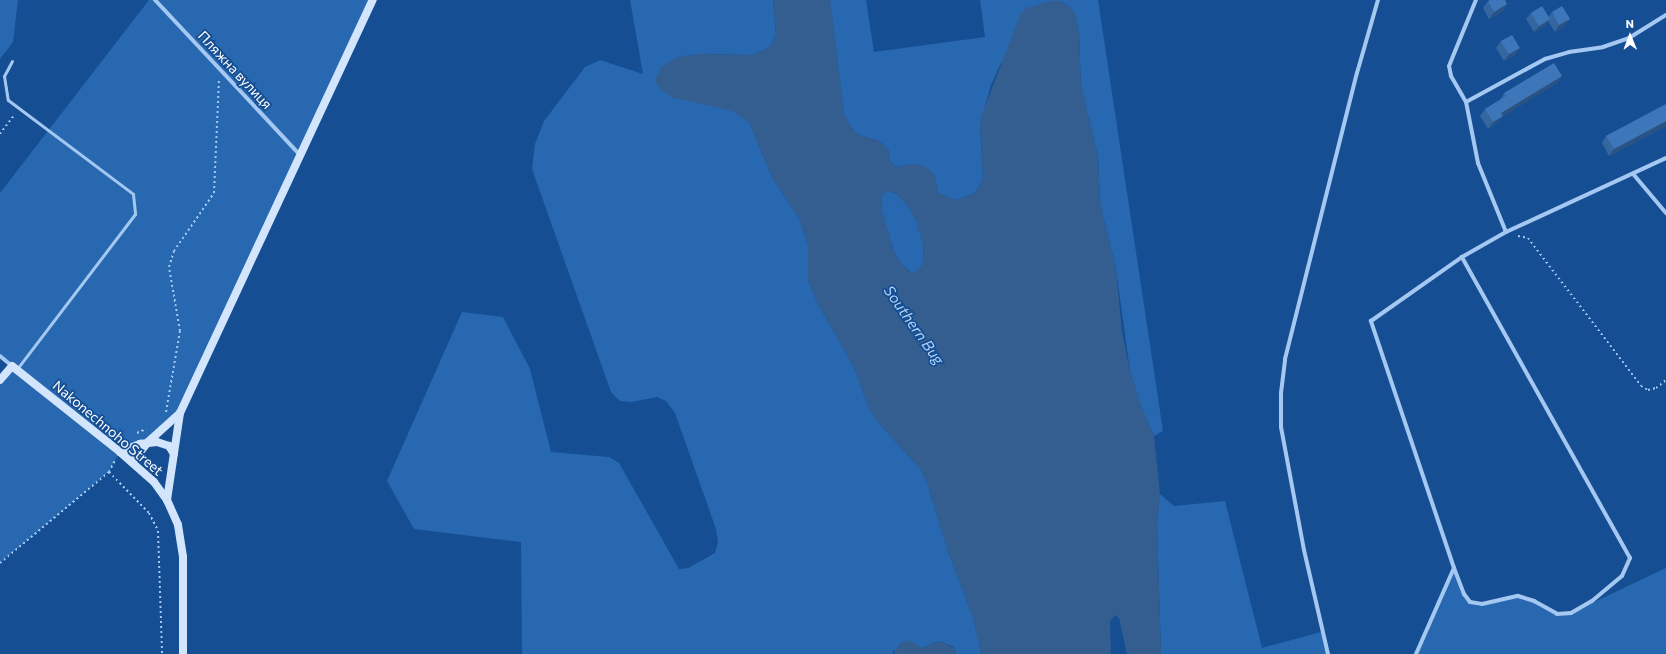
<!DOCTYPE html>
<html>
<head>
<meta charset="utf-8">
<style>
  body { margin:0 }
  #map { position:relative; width:1666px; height:654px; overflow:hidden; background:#154e93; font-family:Commissioner,sans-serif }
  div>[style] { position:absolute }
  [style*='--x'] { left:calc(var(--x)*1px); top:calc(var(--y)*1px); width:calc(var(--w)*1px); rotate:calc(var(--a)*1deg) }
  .green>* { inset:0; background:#2768b1 }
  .water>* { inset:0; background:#345e90 }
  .path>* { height:2px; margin-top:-1px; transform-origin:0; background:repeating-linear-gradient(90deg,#a4c8f1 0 2px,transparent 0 5px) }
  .lane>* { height:3px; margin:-1.5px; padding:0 1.5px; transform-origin:1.5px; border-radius:1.5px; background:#a4c8f1 }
  .street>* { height:4px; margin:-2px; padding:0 2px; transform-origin:2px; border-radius:2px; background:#a4c8f1 }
  .secondary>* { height:8px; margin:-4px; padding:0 4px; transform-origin:4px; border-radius:4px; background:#d2e5fc }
  .wall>* { inset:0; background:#3466a0 }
  .shaded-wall>* { inset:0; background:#2b5382 }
  .building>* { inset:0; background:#3d77ba }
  span { translate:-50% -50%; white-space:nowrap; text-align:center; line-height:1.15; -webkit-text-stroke:3.5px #154e93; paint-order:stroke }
  .street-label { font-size:14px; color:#fff }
  .water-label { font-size:15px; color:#b0d2f8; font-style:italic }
  .north { position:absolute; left:1610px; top:16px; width:40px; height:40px; -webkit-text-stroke:3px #154e93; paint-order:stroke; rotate:359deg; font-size:11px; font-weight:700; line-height:16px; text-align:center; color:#fff }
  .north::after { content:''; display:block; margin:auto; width:14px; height:18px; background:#fff; clip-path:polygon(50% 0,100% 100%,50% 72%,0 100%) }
</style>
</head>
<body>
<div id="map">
  <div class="green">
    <i style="clip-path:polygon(0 0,18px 0,13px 42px,0 59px)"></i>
    <i style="clip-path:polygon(149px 0,373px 0,180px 413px,148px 442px,119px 453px,109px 472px,0 563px,0 380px,12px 366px,0 356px,0 193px)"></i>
    <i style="clip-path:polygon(630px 0,773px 0,776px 34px,770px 47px,752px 55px,699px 54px,678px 57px,703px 103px,733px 111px,749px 122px,772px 177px,800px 220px,808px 246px,808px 280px,818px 304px,855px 369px,868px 406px,877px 421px,922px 471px,927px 483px,948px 551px,974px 620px,981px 654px,956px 654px,954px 647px,939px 641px,922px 648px,893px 651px,893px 654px,522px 654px,521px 542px,414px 529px,387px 481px,462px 312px,503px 317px,530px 369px,551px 452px,609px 457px,619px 463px,679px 569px,688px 568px,715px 553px,718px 542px,716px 529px,675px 413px,666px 401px,657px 397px,631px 402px,620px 401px,611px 392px,532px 169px,535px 144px,544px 121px,585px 67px,600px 60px,643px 74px)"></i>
    <i style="clip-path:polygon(830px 0,866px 0,874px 52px,985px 37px,980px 0,1098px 0,1163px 431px,1154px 436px,1141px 407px,1130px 371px,1116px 269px,1100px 203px,1098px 156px,1081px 86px,1079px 33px,1075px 14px,1069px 6px,1060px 1px,1001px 63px,991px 85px,980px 124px,983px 179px,975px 193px,956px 200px,938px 193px,934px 174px,916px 164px,897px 167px,890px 162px,888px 149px,879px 141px,857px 134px,849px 124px,844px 113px)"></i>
    <i style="clip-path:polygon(886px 191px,896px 193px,907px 205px,916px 220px,923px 244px,924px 257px,923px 265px,916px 272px,911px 272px,901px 264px,894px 251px,881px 210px,882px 196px)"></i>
    <i style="clip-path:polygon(1160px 494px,1174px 506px,1225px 501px,1262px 648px,1321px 632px,1328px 654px,1161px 654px,1157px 525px)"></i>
    <i style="clip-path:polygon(1454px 568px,1464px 594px,1471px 602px,1482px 604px,1518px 596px,1534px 601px,1557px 614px,1571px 613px,1666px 568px,1666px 654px,1416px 654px)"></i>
  </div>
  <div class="water">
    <i style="clip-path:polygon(evenodd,773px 0,830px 0,844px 113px,849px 124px,857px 134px,879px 141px,888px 149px,890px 162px,897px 167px,916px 164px,926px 167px,934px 174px,938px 193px,956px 200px,975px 193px,983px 179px,980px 124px,984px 109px,1021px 13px,1027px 8px,1050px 1px,1060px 1px,1069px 6px,1075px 14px,1079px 33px,1081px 86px,1098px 156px,1100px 203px,1116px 269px,1122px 332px,1130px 371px,1141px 407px,1154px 436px,1160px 494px,1157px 525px,1161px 654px,1127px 654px,1119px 618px,1115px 615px,1110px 622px,1111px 654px,981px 654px,974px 620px,948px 551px,927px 483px,922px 471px,877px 421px,868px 406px,855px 369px,818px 304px,808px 280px,808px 246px,800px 220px,772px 177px,749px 122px,733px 111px,674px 98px,661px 90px,655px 81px,661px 67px,678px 57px,699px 54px,752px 55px,770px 47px,776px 34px,773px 0,886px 191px,896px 193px,907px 205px,916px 220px,923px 244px,924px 257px,922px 265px,916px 272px,910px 272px,901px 264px,894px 251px,881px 210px,882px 196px,886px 191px)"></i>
    <i style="clip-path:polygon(909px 640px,922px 648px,939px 641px,954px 648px,956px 654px,893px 654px,900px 643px)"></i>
  </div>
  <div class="path">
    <i style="--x:0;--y:134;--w:25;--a:-53"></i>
    <i style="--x:1518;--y:236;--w:10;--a:11"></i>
    <i style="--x:1528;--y:238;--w:186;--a:52.6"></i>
    <i style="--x:1641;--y:386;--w:8;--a:30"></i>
    <i style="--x:1648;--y:390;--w:8;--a:-14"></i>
    <i style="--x:1656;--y:388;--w:13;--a:-39"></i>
    <i style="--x:166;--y:412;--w:82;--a:-80.2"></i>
    <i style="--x:180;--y:331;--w:65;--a:-99.8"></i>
    <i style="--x:169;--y:267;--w:17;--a:-73"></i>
    <i style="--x:174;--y:251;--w:70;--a:-55.4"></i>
    <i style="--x:214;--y:193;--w:113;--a:-87.5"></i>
    <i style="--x:137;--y:433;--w:10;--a:-24"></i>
    <i style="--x:109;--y:472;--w:57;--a:45.7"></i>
    <i style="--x:149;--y:513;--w:20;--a:63"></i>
    <i style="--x:158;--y:531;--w:123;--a:88.1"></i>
    <i style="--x:0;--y:563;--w:142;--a:-39.9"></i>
    <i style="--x:109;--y:472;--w:13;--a:-63"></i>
  </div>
  <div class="lane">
    <i style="--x:12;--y:61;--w:17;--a:118"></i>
    <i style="--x:4;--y:76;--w:24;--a:81"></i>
    <i style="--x:8;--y:100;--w:156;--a:36.9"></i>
    <i style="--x:133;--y:194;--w:20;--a:84"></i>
    <i style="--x:135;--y:214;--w:195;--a:127.3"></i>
  </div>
  <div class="street">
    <i style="--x:155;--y:0;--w:212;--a:46.9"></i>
    <i style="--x:1466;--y:102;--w:90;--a:-28.6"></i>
    <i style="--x:1545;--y:59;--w:25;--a:-16"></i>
    <i style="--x:1569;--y:52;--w:34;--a:-8"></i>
    <i style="--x:1603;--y:47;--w:28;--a:-19"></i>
    <i style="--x:1629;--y:38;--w:44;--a:-31.9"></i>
    <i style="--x:1634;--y:175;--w:50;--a:49.9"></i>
    <i style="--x:1506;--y:232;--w:176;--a:-24.8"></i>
    <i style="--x:0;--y:356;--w:16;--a:40"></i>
    <i style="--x:1454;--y:568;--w:28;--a:69"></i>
    <i style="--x:1464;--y:594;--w:10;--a:53"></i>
    <i style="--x:1470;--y:602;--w:12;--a:9"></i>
    <i style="--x:1482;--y:604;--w:37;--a:-13"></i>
    <i style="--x:1518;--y:596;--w:17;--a:17"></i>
    <i style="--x:1534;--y:601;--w:26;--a:29"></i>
    <i style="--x:1557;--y:614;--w:14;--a:-4"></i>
    <i style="--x:1571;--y:613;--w:24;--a:-30"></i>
    <i style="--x:1592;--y:601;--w:39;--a:-40"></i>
    <i style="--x:1622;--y:576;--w:20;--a:-66"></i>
    <i style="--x:1630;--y:558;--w:345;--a:-119.2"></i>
    <i style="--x:1328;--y:654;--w:107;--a:-103"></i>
    <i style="--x:1304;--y:550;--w:125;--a:-100.6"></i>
    <i style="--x:1281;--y:427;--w:34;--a:-90"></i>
    <i style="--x:1281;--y:393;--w:34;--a:-83"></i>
    <i style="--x:1285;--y:359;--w:295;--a:-75.9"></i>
    <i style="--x:1357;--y:73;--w:76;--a:-74"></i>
    <i style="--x:1416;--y:654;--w:94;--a:-66.2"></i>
    <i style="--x:1454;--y:568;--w:261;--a:-108.6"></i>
    <i style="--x:1371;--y:321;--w:111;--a:-35.1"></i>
    <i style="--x:1462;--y:257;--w:51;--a:-29.6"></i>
    <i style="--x:1506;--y:232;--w:74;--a:-112.1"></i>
    <i style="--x:1478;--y:163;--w:62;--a:-101.1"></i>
    <i style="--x:1466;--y:102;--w:30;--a:-120"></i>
    <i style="--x:1451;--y:76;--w:10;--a:-101"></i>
    <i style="--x:1449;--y:66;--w:71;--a:-67.8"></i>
  </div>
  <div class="secondary">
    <i style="--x:0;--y:380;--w:18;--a:-49"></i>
    <i style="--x:12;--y:366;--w:138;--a:38.5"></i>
    <i style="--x:120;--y:452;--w:45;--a:41.4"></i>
    <i style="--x:154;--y:482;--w:22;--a:54"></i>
    <i style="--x:167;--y:500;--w:27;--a:66"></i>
    <i style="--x:178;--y:525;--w:32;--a:81"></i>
    <i style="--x:183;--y:557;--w:97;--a:90"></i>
    <i style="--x:120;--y:452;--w:22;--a:-22"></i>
    <i style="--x:140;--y:444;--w:17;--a:-7"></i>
    <i style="--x:157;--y:442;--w:13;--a:18"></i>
    <i style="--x:169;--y:446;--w:9;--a:58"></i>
    <i style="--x:132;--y:462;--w:26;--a:-51"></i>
    <i style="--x:148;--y:442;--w:43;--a:-42.2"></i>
    <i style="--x:167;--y:500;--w:88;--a:-81.5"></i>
    <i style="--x:180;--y:413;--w:456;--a:-65"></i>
  </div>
  <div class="wall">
    <i style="clip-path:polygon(1488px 1px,1507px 4px,1503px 11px,1489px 19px,1483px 8px)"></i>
    <i style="clip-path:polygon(1552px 12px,1565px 26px,1555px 32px,1548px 21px,1545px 26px,1534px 32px,1526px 19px,1531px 13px,1548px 17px)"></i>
    <i style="clip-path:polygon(1501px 41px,1515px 55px,1504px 61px,1496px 48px)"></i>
    <i style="clip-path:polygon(1562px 76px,1557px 83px,1503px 116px,1498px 122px,1488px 129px,1480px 116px,1485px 109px,1500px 100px,1504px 93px)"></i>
    <i style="clip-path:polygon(1666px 104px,1666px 126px,1609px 156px,1602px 143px,1606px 136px)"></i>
  </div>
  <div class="shaded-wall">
    <i style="clip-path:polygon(1507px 4px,1503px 11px,1489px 19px,1494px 12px)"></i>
    <i style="clip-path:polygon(1550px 19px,1545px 26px,1534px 32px,1539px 26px)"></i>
    <i style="clip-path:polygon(1570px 19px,1565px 26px,1555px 32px,1559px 25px)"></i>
    <i style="clip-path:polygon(1520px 48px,1515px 55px,1504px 61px,1509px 54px)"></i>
    <i style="clip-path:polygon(1562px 76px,1557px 83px,1503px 116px,1498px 122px,1488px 129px,1493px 122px,1501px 113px)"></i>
    <i style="clip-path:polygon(1666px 121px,1666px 126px,1609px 156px,1614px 149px)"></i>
  </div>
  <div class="building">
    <i style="clip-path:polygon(1490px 0,1505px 0,1507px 4px,1494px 12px,1488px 1px)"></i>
    <i style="clip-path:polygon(1542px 6px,1550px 19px,1539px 26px,1531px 13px)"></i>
    <i style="clip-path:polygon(1562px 6px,1570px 19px,1559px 25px,1552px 12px)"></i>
    <i style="clip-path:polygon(1512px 35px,1520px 48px,1509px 54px,1501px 41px)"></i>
    <i style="clip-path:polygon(1554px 63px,1562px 76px,1501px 113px,1503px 116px,1493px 122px,1485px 109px,1506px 96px,1504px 93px)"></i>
    <i style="clip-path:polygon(1666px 104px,1666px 121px,1614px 149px,1606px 136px)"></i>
  </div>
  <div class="street-label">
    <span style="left:235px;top:70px;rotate:47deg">Пляжна вулиця</span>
    <span style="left:108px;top:428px;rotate:40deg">Nakonechnoho Street</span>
  </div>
  <div class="water-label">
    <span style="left:914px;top:325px;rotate:55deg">Southern Bug</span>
  </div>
  <div class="north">N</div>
</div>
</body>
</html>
